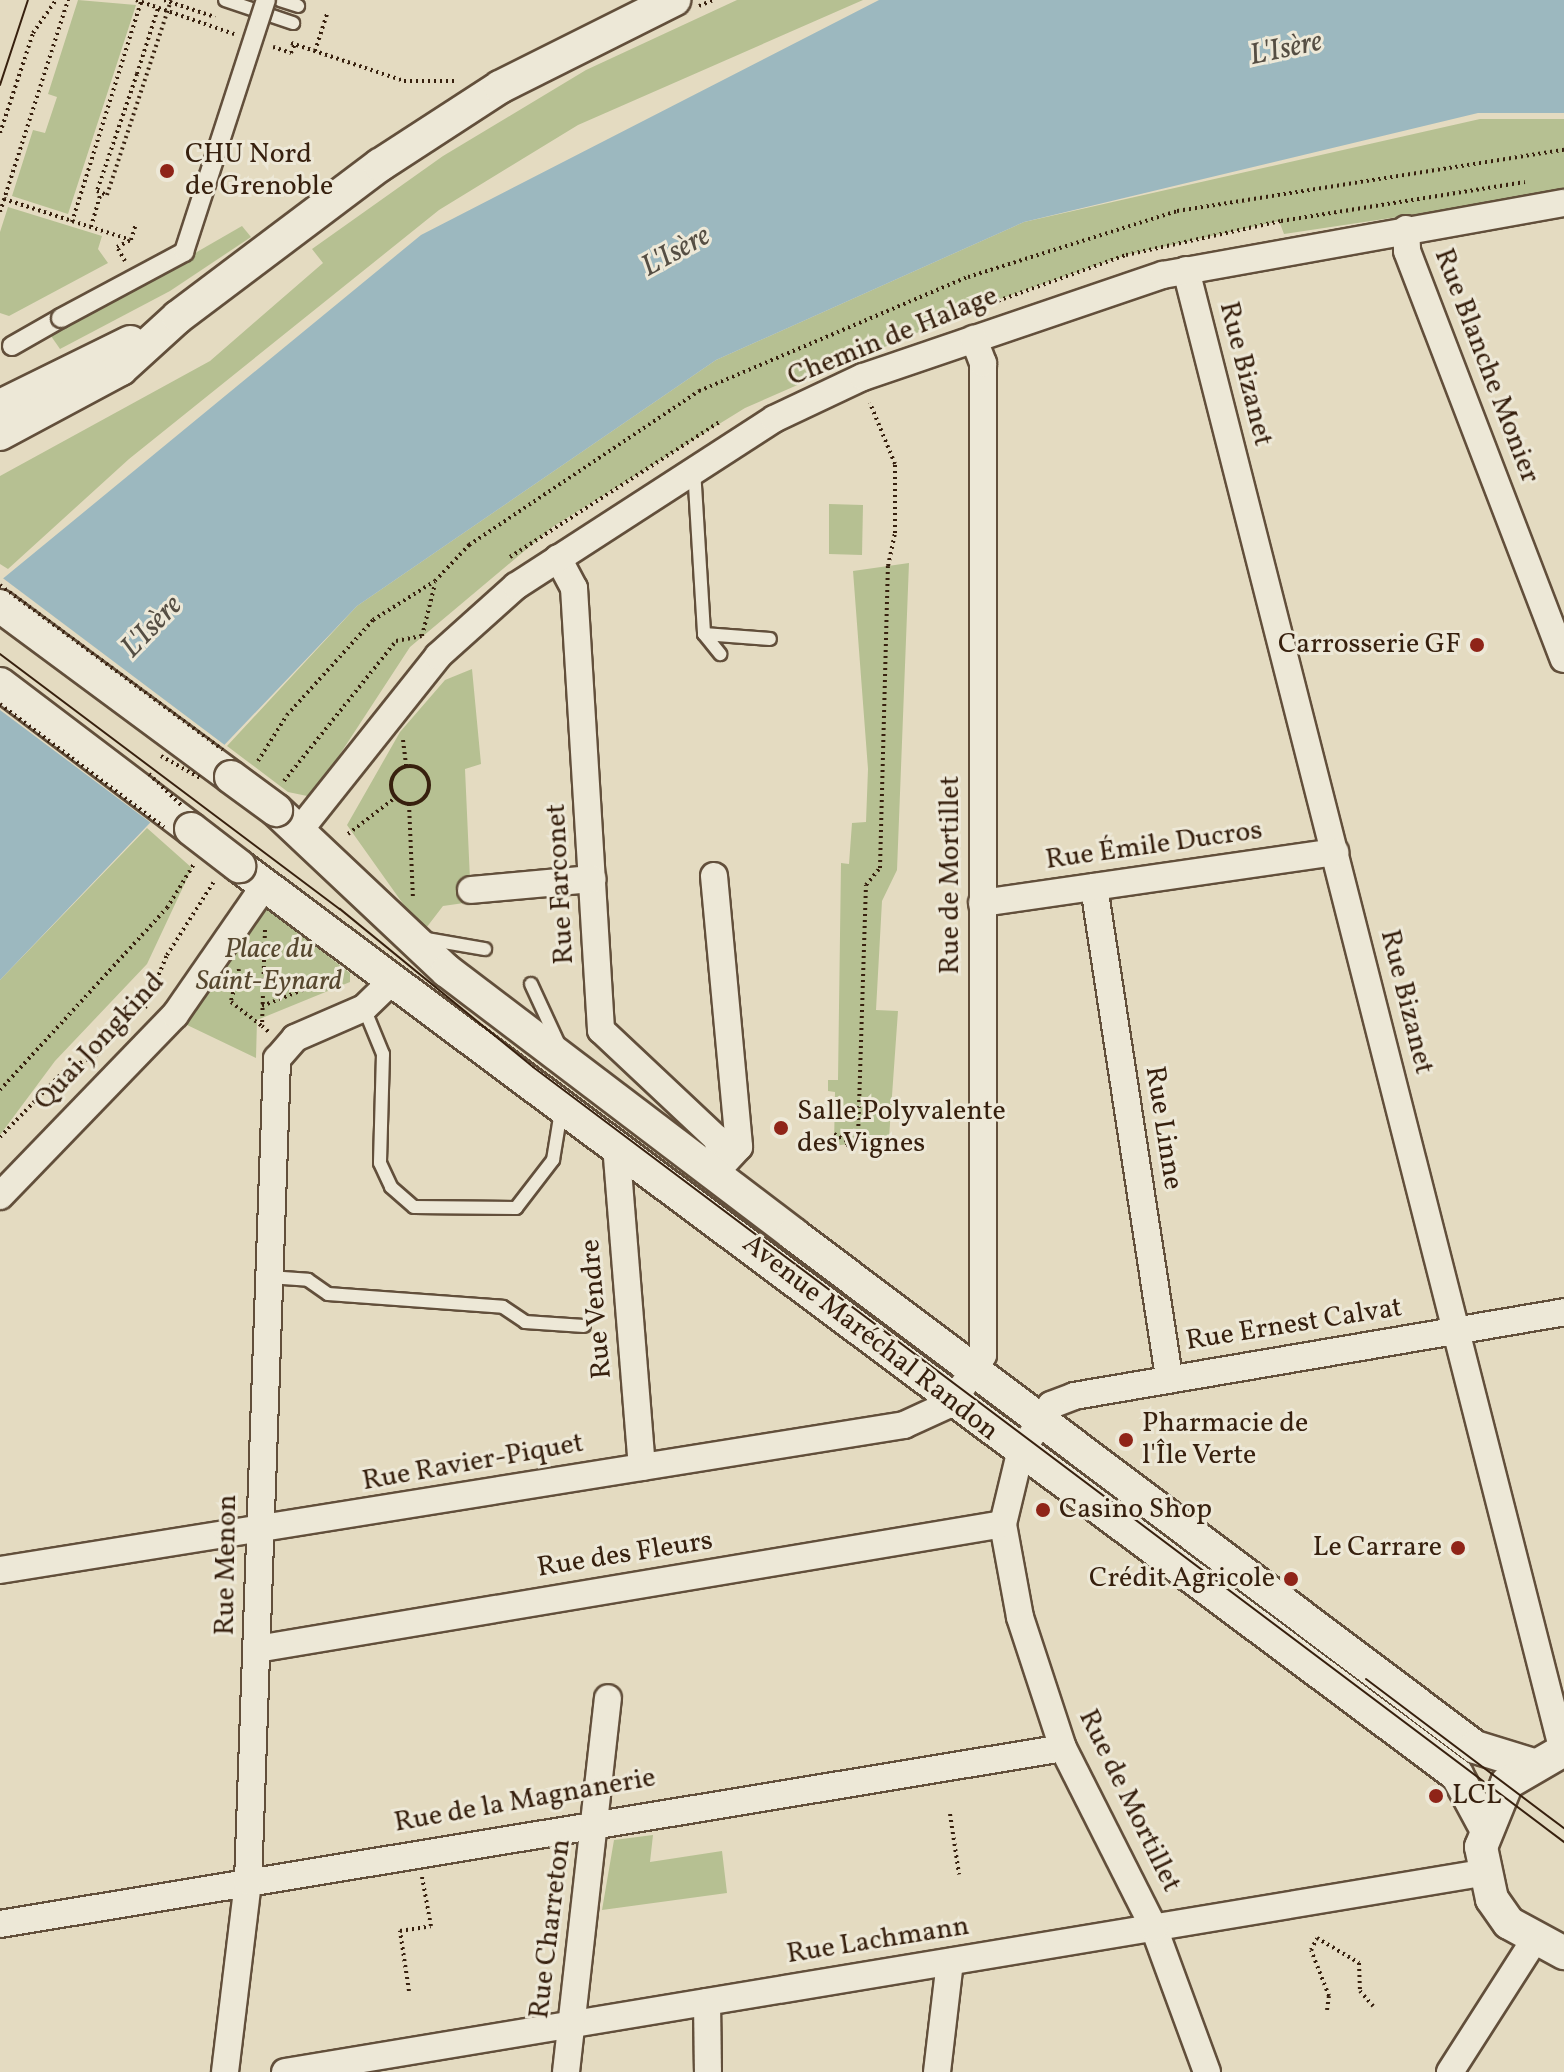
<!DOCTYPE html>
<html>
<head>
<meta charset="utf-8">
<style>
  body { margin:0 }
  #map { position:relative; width:1564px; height:2072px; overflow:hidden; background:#e4dbc1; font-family:Vollkorn,serif }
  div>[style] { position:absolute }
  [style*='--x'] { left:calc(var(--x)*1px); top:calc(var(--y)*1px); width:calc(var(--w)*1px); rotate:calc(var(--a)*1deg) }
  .green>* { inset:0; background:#b6c092 }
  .water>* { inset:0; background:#9cb8bf }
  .pier>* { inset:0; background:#e4dbc1 }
  .path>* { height:4px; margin-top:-2px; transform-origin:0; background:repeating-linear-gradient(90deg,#37200e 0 2px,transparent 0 6px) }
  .path>.ring { margin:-2px; padding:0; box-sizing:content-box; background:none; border:4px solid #37200e; border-radius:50% }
  .roads { filter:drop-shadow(2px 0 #624f3b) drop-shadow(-2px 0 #624f3b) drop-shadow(0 2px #624f3b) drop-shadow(0 -2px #624f3b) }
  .service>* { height:12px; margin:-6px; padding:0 6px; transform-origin:6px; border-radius:6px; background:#ede8d7 }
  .pedestrian>* { height:18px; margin:-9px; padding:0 9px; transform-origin:9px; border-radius:9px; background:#ede8d7 }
  .minor>* { height:26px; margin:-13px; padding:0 13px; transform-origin:13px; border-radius:13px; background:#ede8d7 }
  .tertiary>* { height:32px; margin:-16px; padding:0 16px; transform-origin:16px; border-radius:16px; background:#ede8d7 }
  .tram>* { height:2px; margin:-1px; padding:0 1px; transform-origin:1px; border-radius:1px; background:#37200e }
  .path-bridge>* { height:4px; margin-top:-2px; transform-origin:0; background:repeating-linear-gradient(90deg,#37200e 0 2px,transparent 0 6px) }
  .bridges { filter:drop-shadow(2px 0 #624f3b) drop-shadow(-2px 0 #624f3b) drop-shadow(0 2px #624f3b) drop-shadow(0 -2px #624f3b) }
  .pedestrian-bridge>* { height:18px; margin:-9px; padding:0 9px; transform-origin:9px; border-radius:9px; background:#ede8d7 }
  .tertiary-bridge>* { height:32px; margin:-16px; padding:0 16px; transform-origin:16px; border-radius:16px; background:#ede8d7 }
  .dots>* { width:22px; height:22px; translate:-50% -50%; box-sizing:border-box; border:4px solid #ede8d7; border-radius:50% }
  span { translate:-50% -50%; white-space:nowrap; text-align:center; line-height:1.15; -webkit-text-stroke:6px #ede8d7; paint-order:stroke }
  .poi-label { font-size:28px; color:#37200e }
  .left { translate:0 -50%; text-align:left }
  .right { translate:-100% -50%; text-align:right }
  .street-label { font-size:28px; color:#37200e }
  .park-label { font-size:28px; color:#57482f; font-style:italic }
  .water-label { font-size:30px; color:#554e43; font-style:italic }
</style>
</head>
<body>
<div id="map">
  <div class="green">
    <i style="clip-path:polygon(78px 0,136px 5px,68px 214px,12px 196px,33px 130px,45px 133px,57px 97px,48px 94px)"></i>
    <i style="clip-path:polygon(737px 0,863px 0,578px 125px,439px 210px,129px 459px,8px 569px,0 564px,0 476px,210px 361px,323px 263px,312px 249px,443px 156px,586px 70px)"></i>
    <i style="clip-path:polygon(1480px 119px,1564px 119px,1564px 192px,1284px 234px,1279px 221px,1126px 255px,974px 308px,745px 408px,554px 526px,410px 647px,312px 797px,288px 792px,227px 746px,357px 606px,716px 360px,1024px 222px)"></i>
    <i style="clip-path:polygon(8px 207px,102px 236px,98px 249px,108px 263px,9px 316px,0 313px,0 232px)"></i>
    <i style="clip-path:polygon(242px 226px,251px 237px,170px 291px,60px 349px,51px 336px)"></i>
    <i style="clip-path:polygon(829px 504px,863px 505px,862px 555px,829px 554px)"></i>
    <i style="clip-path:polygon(909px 563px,897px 870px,882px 901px,876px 1010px,898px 1011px,889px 1138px,834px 1146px,835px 1092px,828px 1091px,828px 1080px,838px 1080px,841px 863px,849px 864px,852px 823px,866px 822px,868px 769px,853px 571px)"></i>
    <i style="clip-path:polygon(472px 669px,481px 764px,465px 769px,471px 902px,443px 906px,423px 932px,347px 825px,400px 732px,445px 680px)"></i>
    <i style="clip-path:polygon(147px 828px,192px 868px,147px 964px,55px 1061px,0 1135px,0 980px)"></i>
    <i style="clip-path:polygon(266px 908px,350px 973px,350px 982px,257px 1020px,256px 1058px,185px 1024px,248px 917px)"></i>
    <i style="clip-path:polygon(653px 1835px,650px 1862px,722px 1851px,727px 1893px,602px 1910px,614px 1840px)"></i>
  </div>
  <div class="water">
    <i style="clip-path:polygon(879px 0,1564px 0,1564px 113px,1478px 113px,1024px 222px,716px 360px,357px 606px,0 980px,0 581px,421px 235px)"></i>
  </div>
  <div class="pier">
    <i style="clip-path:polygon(0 576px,230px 749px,155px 826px,0 710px)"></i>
  </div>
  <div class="path">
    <i style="--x:136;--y:0;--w:104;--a:19.1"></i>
    <i style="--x:164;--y:0;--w:54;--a:18.4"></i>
    <i style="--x:699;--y:6;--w:15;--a:-23"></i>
    <i style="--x:291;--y:43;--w:119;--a:18.6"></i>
    <i style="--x:404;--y:81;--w:52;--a:0"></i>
    <i style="--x:273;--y:47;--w:19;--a:18"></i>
    <i style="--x:291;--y:53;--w:10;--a:-66"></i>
    <i style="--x:315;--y:51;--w:39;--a:-72"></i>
    <i style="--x:137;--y:74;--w:69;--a:-72.3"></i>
    <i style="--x:0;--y:133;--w:105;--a:-71.7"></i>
    <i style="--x:33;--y:33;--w:40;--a:-55.1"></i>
    <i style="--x:4;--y:199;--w:133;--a:17.9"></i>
    <i style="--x:0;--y:212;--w:223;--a:-72.2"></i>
    <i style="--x:72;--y:222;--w:231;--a:-72.6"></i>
    <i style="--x:91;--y:227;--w:35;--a:-74"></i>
    <i style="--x:125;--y:261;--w:16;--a:-120"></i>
    <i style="--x:117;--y:247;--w:16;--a:-27"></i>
    <i style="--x:131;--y:240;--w:17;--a:-73"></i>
    <i style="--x:936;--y:323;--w:202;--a:-19.7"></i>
    <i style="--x:1126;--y:255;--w:159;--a:-12.4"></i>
    <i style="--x:1281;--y:221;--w:247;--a:-9.1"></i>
    <i style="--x:510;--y:557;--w:251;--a:-32.8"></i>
    <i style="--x:422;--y:636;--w:54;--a:-76"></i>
    <i style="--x:403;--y:740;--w:26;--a:83"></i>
    <i style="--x:258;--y:761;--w:54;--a:-57.8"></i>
    <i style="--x:287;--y:715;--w:128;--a:-47.8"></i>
    <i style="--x:373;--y:620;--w:73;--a:-32.2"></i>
    <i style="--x:435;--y:581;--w:50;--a:-46.6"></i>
    <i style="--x:469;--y:545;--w:277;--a:-33.8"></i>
    <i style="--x:699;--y:391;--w:292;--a:-23"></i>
    <i style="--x:968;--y:277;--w:219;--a:-17.5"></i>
    <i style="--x:1177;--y:211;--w:392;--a:-9"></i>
    <i class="ring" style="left:391px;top:766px;width:34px;height:34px"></i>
    <i style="--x:284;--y:781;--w:179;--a:-51.3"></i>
    <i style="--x:396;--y:641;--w:26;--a:-11"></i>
    <i style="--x:409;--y:804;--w:96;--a:87.6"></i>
    <i style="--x:348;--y:834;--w:61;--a:-37.6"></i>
    <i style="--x:265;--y:930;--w:96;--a:91.8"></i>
    <i style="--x:262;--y:1026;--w:11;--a:41"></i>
    <i style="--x:239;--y:969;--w:34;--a:104"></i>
    <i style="--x:231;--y:1002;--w:39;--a:38"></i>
    <i style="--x:262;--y:1006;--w:82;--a:-21.5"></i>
    <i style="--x:145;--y:1008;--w:57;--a:-67.5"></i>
    <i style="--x:167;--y:955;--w:89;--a:-57.4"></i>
    <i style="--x:0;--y:1090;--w:247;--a:-47.5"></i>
    <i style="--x:167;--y:908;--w:52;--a:-58.5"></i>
    <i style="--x:834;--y:1134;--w:18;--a:29"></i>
    <i style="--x:0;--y:1137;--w:92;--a:-45.9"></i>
    <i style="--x:64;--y:1071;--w:42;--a:-26.6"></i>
    <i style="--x:846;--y:1146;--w:14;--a:-34"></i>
    <i style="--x:858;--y:1138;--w:253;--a:-88.2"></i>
    <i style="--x:866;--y:885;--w:22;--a:-51"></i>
    <i style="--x:880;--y:868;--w:302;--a:-88.5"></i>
    <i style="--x:888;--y:566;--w:34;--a:-78"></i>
    <i style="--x:895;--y:533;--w:69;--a:-90"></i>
    <i style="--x:895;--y:464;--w:66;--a:-112.3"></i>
    <i style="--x:950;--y:1814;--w:61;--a:81.5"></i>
    <i style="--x:409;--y:1991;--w:61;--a:-98.5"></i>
    <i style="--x:400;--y:1931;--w:31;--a:-9"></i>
    <i style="--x:431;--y:1926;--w:50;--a:-100.4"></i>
    <i style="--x:1327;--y:2010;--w:14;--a:-82"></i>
    <i style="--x:1329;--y:1996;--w:49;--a:-111.4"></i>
    <i style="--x:1311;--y:1950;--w:13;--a:-63"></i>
    <i style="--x:1317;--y:1938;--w:49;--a:30.8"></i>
    <i style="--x:1359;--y:1963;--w:28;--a:88"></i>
    <i style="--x:1360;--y:1991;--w:20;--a:49"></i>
  </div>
  <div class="roads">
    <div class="service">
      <i style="--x:225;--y:0;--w:72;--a:18.7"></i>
      <i style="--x:280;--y:0;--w:19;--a:18"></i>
      <i style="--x:694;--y:469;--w:165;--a:86.5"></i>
      <i style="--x:704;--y:634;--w:26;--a:51"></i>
      <i style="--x:704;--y:634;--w:66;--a:4.3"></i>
      <i style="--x:421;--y:938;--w:65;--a:9.8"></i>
      <i style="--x:531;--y:984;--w:72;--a:65.2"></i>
      <i style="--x:364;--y:1008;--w:50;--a:67.6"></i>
      <i style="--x:383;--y:1054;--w:109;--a:91.6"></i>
      <i style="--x:380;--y:1163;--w:26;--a:65"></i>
      <i style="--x:391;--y:1187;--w:30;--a:41"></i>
      <i style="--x:414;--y:1207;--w:102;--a:0.6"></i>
      <i style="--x:516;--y:1208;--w:61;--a:-52.4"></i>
      <i style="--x:553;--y:1160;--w:50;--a:-80.7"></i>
      <i style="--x:269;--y:1277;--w:39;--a:4"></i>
      <i style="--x:308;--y:1280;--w:24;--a:35"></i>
      <i style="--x:328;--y:1294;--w:175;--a:4.2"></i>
      <i style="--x:503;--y:1307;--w:27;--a:34"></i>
      <i style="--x:525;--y:1322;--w:59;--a:3.9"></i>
    </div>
    <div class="pedestrian">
      <i style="--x:12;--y:346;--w:56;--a:-29.7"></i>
    </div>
    <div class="minor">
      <i style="--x:1406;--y:229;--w:22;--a:87"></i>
      <i style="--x:1407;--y:251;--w:437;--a:69"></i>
      <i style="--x:1186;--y:270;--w:1528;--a:75.72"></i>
      <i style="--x:558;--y:558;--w:34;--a:62"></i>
      <i style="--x:574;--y:588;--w:443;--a:86.5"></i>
      <i style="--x:601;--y:1030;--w:158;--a:43.2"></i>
      <i style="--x:716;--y:1138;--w:24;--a:68"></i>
      <i style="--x:299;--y:831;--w:223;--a:-51.5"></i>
      <i style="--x:438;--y:656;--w:105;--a:-41.9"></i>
      <i style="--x:516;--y:586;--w:307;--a:-32.9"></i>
      <i style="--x:774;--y:419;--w:98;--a:-25.3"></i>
      <i style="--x:863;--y:377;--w:317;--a:-18.8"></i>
      <i style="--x:1163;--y:275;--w:407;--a:-10.2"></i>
      <i style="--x:714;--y:876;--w:272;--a:84.7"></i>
      <i style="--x:739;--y:1147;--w:33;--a:133"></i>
      <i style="--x:1094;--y:887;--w:498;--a:81.3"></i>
      <i style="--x:471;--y:890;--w:122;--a:-5.2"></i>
      <i style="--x:982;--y:903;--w:357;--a:-8.2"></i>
      <i style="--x:616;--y:1145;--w:323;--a:85.4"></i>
      <i style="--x:0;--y:1196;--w:252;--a:-46"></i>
      <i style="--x:175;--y:1015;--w:158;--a:-55.3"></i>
      <i style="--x:0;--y:1570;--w:916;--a:-9.11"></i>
      <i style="--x:904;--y:1425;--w:53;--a:-24.6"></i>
      <i style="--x:952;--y:1403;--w:57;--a:-57.1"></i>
      <i style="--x:983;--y:1355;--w:992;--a:-90"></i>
      <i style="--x:983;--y:363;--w:26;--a:-111"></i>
      <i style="--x:257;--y:1649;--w:756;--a:-9.51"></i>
      <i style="--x:0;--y:1924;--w:1077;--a:-9.4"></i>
      <i style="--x:707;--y:2002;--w:70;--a:89.2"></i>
      <i style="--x:225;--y:2072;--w:191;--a:-83.1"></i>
      <i style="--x:248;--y:1882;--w:824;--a:-87.98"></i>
      <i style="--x:277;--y:1059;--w:28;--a:-49"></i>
      <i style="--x:295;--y:1038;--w:75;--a:-23.5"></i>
      <i style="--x:364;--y:1008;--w:40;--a:-44"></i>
      <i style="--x:285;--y:2072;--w:1213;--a:-9.44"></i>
      <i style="--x:566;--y:2072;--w:376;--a:-83.6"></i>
      <i style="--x:937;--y:2072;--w:111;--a:-83.3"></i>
      <i style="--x:1207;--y:2072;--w:153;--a:-110.2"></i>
      <i style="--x:1154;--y:1928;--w:202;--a:-116.8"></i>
      <i style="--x:1063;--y:1748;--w:138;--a:-108.2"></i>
      <i style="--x:1020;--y:1617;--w:95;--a:-100.4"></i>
      <i style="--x:1003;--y:1524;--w:73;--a:-76.5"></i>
      <i style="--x:1020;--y:1453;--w:57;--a:-57.1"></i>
      <i style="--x:1051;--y:1405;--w:25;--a:-21"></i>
      <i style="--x:1074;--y:1396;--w:497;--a:-9.7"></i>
      <i style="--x:1450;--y:2072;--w:154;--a:-57.4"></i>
    </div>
    <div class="tertiary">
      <i style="--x:0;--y:406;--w:145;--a:-26.2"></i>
      <i style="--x:0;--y:434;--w:137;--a:-28.2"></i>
      <i style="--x:121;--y:369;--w:77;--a:-42.4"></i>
      <i style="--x:178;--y:317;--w:253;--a:-37"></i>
      <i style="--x:380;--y:165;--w:143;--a:-33"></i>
      <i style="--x:500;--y:87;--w:195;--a:-26.6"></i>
      <i style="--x:0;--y:606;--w:287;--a:36.5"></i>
      <i style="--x:0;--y:684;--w:240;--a:37.2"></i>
      <i style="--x:276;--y:810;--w:235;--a:43.3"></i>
      <i style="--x:447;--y:971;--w:435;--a:37.2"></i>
      <i style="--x:793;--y:1234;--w:853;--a:36.95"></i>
      <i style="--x:1475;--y:1747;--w:58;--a:17.2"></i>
      <i style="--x:239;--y:866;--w:1520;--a:36.73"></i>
      <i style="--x:1457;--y:1775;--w:57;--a:61.6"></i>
      <i style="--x:1564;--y:1750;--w:66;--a:149.9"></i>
      <i style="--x:1507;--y:1783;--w:69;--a:112.1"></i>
      <i style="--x:1481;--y:1847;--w:53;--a:78.1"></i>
      <i style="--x:1492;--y:1899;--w:29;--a:55"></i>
      <i style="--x:1509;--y:1923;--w:63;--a:28.6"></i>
    </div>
  </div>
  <div class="tram">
    <i style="--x:0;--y:85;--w:89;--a:-71.8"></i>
    <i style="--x:0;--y:654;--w:425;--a:36.9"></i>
    <i style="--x:340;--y:909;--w:249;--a:39.3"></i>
    <i style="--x:533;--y:1067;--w:1290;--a:36.93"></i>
    <i style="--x:1366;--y:1679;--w:248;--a:37"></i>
  </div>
  <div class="path-bridge">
    <i style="--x:137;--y:74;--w:124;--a:108.9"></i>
    <i style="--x:97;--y:191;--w:11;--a:22"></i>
    <i style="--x:107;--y:195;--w:205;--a:-71.8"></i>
    <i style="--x:0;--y:585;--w:277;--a:36.5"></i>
    <i style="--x:0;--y:704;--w:205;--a:36.9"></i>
    <i style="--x:161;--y:756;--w:47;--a:29.3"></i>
    <i style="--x:149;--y:774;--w:45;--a:44.1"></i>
  </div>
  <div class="bridges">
    <div class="pedestrian-bridge">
      <i style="--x:61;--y:318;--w:140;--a:-28.2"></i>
      <i style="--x:184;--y:252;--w:265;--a:-72"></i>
    </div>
    <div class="tertiary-bridge">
      <i style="--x:231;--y:777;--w:56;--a:36.3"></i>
      <i style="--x:191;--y:829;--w:61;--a:37.6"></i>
    </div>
  </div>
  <div class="dots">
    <i style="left:167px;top:171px;background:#8f2418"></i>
    <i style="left:1477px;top:645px;background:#8f2418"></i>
    <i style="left:781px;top:1128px;background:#8f2418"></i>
    <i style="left:1126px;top:1440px;background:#8f2418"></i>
    <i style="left:1043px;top:1510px;background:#8f2418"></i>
    <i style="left:1458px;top:1548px;background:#8f2418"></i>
    <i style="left:1291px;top:1579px;background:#8f2418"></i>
    <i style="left:1436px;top:1796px;background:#8f2418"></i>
  </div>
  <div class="poi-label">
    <span class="left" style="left:185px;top:171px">CHU Nord<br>de Grenoble</span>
    <span class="right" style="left:1461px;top:645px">Carrosserie GF</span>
    <span class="left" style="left:797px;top:1128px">Salle Polyvalente<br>des Vignes</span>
    <span class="left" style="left:1142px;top:1440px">Pharmacie de<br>l'Île Verte</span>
    <span class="left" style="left:1059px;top:1510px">Casino Shop</span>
    <span class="right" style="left:1442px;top:1548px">Le Carrare</span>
    <span class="right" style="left:1275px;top:1579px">Crédit Agricole</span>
    <span class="left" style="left:1452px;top:1796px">LCL</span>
  </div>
  <div class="street-label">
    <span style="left:893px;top:337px;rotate:-22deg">Chemin de Halage</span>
    <span style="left:1486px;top:366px;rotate:69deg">Rue Blanche Monier</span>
    <span style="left:1245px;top:374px;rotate:76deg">Rue Bizanet</span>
    <span style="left:1154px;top:846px;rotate:-8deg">Rue Émile Ducros</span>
    <span style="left:951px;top:875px;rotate:-90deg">Rue de Mortillet</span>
    <span style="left:561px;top:884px;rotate:-93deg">Rue Farconet</span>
    <span style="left:1406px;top:1002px;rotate:76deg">Rue Bizanet</span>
    <span style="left:100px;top:1042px;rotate:-47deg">Quai Jongkind</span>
    <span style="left:1163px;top:1128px;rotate:81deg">Rue Linne</span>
    <span style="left:597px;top:1309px;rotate:-95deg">Rue Vendre</span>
    <span style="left:1294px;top:1325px;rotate:-9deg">Rue Ernest Calvat</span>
    <span style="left:870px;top:1338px;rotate:38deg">Avenue Maréchal Randon</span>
    <span style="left:473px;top:1463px;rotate:-10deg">Rue Ravier-Piquet</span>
    <span style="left:625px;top:1555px;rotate:-9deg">Rue des Fleurs</span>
    <span style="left:227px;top:1565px;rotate:-89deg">Rue Menon</span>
    <span style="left:525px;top:1801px;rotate:-10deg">Rue de la Magnanerie</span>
    <span style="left:1129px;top:1801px;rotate:64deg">Rue de Mortillet</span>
    <span style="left:551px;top:1929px;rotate:-83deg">Rue Charreton</span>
    <span style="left:878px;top:1941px;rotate:-9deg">Rue Lachmann</span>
  </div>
  <div class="park-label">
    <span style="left:269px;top:966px">Place du<br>Saint-Eynard</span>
  </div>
  <div class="water-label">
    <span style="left:1286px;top:49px;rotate:-12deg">L'Isère</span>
    <span style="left:676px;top:252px;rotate:-29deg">L'Isère</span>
    <span style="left:152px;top:627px;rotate:-46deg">L'Isère</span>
  </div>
</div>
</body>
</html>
